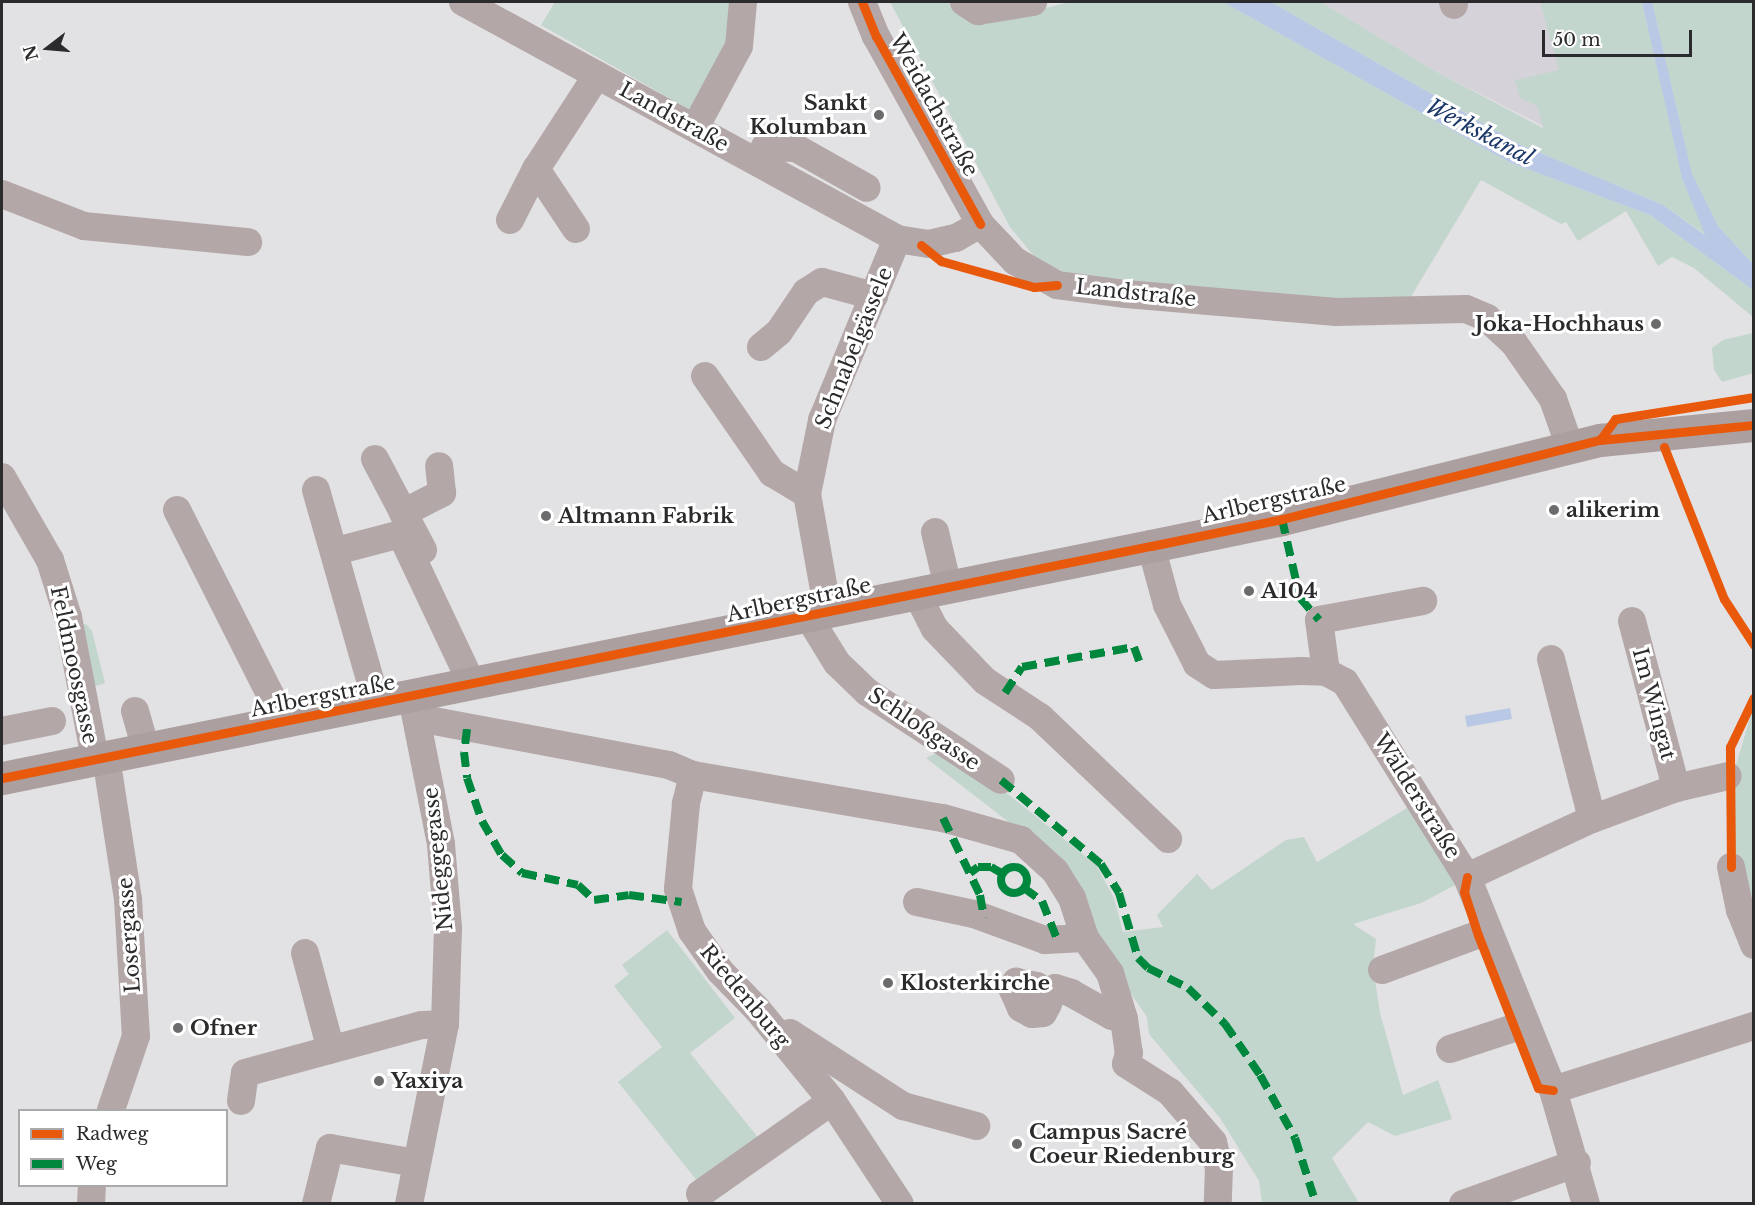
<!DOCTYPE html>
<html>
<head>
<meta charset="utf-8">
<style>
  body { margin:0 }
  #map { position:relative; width:1755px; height:1205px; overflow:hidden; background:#e2e1e3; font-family:"Libre Baskerville",serif }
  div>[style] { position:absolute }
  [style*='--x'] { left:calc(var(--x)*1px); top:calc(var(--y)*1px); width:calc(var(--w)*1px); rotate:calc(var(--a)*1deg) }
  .built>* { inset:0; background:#d6d2d9 }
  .green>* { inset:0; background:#c2d6cd }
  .water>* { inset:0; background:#b9c9e5 }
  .minor>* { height:28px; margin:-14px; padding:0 14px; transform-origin:14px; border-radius:14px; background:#b4a7a8 }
  .major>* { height:33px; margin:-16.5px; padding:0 16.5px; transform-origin:16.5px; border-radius:16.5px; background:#ac9fa0 }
  .quiet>* { height:8px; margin-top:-4px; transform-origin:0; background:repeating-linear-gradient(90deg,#00873e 0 15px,transparent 0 23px) }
  .quiet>.ring { margin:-4px; padding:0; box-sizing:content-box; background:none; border:8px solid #00873e; border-radius:50% }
  .cycleway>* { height:9px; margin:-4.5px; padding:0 4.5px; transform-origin:4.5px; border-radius:4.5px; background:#e8590c }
  .dots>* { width:16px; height:16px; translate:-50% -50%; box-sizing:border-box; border:3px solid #fff; border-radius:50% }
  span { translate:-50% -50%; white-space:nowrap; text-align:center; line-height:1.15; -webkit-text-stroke:6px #fff; paint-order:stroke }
  .poi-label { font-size:21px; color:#2b2a2c; font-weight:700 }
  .right { translate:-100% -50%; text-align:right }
  .left { translate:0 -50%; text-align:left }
  .street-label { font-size:21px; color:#2b2a2c }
  .water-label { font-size:22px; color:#1b3868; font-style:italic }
  .frame { position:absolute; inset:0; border:3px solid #2b2a2c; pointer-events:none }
  .legend { position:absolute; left:18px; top:1109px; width:210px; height:78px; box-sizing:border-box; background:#fff; border:2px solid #aaaaab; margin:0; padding:8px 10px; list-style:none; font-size:18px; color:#2b2a2c }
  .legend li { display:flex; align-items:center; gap:12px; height:30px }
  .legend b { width:30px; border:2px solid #aaaaab }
  .north { position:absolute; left:18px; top:18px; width:60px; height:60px; -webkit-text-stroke:4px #fff; paint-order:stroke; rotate:254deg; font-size:16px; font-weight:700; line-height:24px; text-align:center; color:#2b2a2c }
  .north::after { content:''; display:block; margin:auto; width:21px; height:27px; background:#2b2a2c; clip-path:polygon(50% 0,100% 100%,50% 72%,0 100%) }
  .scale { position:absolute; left:1542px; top:30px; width:150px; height:27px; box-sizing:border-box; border:3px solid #2b2a2c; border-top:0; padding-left:8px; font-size:18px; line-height:21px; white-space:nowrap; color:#2b2a2c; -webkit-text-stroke:4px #fff; paint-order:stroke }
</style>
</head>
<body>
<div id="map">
  <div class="built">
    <i style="clip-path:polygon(1321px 2px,1679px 2px,1728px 220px,1435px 71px)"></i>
  </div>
  <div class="green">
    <i style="clip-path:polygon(555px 2px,734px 2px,733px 22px,697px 114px,541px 25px)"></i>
    <i style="clip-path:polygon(890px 2px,952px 2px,1011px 16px,1071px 2px,1223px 2px,1509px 162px,1650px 215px,1753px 290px,1753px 317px,1694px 268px,1672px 257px,1658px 266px,1626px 211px,1578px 241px,1566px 222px,1561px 224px,1481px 180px,1409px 300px,1245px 298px,1073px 276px,1037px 260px,1010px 227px)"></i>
    <i style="clip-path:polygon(1271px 2px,1321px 2px,1435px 71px,1543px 128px,1537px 106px,1520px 98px,1515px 80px,1559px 70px,1540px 2px,1642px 2px,1682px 178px,1706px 235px,1663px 205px,1519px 144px)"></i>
    <i style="clip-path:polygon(1652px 2px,1753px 2px,1753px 264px,1718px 226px,1692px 174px)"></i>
    <i style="clip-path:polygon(1753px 333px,1753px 373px,1722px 382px,1714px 370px,1712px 348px,1723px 340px)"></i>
    <i style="clip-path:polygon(86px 624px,92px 631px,105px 683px,92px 687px,81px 626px)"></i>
    <i style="clip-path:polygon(1753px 708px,1753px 911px,1732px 840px,1733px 775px)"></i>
    <i style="clip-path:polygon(939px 752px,993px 782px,1096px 865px,1114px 898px,1123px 932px,1163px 927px,1157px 915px,1197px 874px,1212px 890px,1286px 840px,1304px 837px,1317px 862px,1412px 805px,1461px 882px,1421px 903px,1353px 924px,1376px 939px,1373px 966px,1380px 1013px,1403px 1095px,1438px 1080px,1452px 1119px,1395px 1136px,1368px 1122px,1332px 1158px,1359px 1203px,1262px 1203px,1259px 1181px,1220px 1118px,1149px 1034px,1147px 1017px,1019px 830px,926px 758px)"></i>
    <i style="clip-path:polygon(667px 930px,735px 1018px,690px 1053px,760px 1140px,702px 1187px,618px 1082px,662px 1047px,614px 986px,629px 974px,622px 965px)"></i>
  </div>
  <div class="water">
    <i style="clip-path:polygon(1223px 2px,1271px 2px,1519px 144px,1663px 205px,1705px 235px,1682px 178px,1642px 2px,1652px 2px,1692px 174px,1718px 226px,1753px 264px,1753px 290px,1650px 215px,1509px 162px)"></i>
    <i style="clip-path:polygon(1510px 708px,1512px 719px,1467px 727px,1465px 716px)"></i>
  </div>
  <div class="minor">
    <i style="--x:463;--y:2;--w:494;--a:28.6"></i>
    <i style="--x:897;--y:239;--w:32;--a:9"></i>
    <i style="--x:929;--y:244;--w:28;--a:-13"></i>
    <i style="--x:956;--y:238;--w:28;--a:-30"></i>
    <i style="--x:862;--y:2;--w:37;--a:68"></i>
    <i style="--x:876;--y:36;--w:215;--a:61"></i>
    <i style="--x:980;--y:224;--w:51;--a:46.6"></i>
    <i style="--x:1015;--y:261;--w:48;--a:29.7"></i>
    <i style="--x:1057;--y:285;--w:70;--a:7.4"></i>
    <i style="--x:1126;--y:294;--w:211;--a:4.9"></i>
    <i style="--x:1336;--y:312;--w:130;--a:-1.3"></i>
    <i style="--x:1466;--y:309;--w:23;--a:23"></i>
    <i style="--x:1487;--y:318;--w:37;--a:43"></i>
    <i style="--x:1514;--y:343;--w:68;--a:55.1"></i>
    <i style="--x:1553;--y:399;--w:51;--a:70.5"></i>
    <i style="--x:964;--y:2;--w:17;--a:33"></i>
    <i style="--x:978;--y:11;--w:56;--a:-9.3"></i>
    <i style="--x:1453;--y:2;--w:3;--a:72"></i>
    <i style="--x:695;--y:128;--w:93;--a:-61.8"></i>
    <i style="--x:739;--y:46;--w:44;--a:-84.8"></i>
    <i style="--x:757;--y:162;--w:17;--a:-62"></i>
    <i style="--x:765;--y:147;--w:31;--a:2"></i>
    <i style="--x:796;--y:148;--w:81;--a:29.4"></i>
    <i style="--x:536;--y:169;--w:72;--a:56.3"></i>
    <i style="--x:2;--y:194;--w:88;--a:21.3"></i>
    <i style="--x:84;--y:226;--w:165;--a:5.6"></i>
    <i style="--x:510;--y:220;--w:57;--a:-63"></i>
    <i style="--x:536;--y:169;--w:112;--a:-57"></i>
    <i style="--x:761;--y:347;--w:23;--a:-40"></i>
    <i style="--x:779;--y:332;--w:48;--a:-56"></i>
    <i style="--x:806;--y:292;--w:19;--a:-32"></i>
    <i style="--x:822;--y:282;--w:54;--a:15.1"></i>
    <i style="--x:705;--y:376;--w:118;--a:55.4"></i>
    <i style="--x:772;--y:473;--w:41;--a:31"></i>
    <i style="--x:375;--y:459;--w:103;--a:62.2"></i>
    <i style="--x:2;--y:477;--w:96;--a:60"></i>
    <i style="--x:50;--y:560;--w:60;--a:72.5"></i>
    <i style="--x:68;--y:617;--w:145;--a:79.2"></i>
    <i style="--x:316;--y:490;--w:223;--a:74.1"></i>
    <i style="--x:177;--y:510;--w:237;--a:63.2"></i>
    <i style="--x:403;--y:513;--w:44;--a:-27.1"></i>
    <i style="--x:442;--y:493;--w:27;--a:-96"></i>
    <i style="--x:935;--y:532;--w:57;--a:76.7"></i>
    <i style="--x:1151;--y:546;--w:61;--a:74.8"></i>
    <i style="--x:1167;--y:605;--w:66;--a:63"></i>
    <i style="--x:1197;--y:664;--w:20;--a:33"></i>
    <i style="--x:1214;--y:675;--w:87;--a:-2.6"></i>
    <i style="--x:1301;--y:671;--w:25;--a:2"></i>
    <i style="--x:1326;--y:672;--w:21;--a:28"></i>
    <i style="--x:1345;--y:682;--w:230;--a:58"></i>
    <i style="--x:1467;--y:877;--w:230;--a:68"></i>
    <i style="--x:1553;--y:1090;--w:119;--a:73.9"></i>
    <i style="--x:336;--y:551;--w:67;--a:-14.7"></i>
    <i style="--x:401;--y:534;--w:166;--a:64.7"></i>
    <i style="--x:917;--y:594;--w:39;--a:63"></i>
    <i style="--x:935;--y:629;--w:72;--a:46.1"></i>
    <i style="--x:985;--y:681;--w:66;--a:33.2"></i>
    <i style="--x:1040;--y:717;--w:177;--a:43.6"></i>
    <i style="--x:828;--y:612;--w:120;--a:-100.1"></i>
    <i style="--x:807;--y:494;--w:76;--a:-78.5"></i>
    <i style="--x:822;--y:420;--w:196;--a:-67.5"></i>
    <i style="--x:808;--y:616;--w:55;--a:58.3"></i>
    <i style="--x:837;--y:663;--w:42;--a:44"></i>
    <i style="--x:867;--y:692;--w:160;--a:33.3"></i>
    <i style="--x:1632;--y:621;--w:173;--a:75.2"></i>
    <i style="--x:1551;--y:659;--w:165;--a:75.6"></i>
    <i style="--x:1326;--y:672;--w:52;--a:-97.7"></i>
    <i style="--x:1319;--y:620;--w:106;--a:-10.4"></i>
    <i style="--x:135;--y:711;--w:40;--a:74"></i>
    <i style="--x:418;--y:718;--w:255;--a:10.6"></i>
    <i style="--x:669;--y:765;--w:26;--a:23"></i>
    <i style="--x:693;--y:775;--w:254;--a:9.8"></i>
    <i style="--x:943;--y:818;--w:81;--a:15.8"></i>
    <i style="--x:1021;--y:840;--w:46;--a:42.4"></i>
    <i style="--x:1055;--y:871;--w:32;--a:58"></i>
    <i style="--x:1072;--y:898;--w:42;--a:72"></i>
    <i style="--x:1085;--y:938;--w:43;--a:54.5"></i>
    <i style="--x:1110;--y:973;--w:48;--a:73.1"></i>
    <i style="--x:1124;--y:1019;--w:34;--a:82"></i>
    <i style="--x:1129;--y:1053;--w:11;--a:105"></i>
    <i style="--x:1126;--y:1064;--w:52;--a:32.5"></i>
    <i style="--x:1170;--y:1092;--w:66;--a:49.3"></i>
    <i style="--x:1213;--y:1142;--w:26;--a:77"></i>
    <i style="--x:1219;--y:1167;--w:37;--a:92"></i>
    <i style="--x:2;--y:731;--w:51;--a:-11.3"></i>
    <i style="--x:106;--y:757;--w:144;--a:81.2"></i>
    <i style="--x:128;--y:899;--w:137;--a:86.7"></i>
    <i style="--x:136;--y:1036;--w:78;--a:108.7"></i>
    <i style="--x:693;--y:775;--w:30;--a:104"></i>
    <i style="--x:686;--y:804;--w:85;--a:95.4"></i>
    <i style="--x:678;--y:889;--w:44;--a:71.6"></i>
    <i style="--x:692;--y:931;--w:49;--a:55"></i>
    <i style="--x:720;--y:971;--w:53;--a:45.8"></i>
    <i style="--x:757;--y:1009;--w:119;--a:50.8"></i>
    <i style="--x:832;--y:1101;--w:123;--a:56.6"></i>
    <i style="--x:1731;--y:867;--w:44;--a:78.2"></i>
    <i style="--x:1740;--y:910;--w:38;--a:68"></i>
    <i style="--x:1467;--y:877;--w:138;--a:-24.9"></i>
    <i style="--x:1592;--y:819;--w:90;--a:-20.3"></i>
    <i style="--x:1676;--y:788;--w:53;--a:-13"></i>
    <i style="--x:917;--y:902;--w:58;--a:11.9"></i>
    <i style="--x:974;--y:914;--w:76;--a:20.1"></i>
    <i style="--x:1045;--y:940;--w:40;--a:-2.9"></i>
    <i style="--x:305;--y:953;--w:100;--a:75"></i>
    <i style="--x:1382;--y:970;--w:113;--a:-20.2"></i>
    <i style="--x:1016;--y:982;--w:21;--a:11"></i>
    <i style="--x:1037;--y:986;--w:21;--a:59"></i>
    <i style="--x:1048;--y:1004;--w:10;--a:119"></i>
    <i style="--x:1043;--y:1013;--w:11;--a:175"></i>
    <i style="--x:1032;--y:1014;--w:13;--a:-151"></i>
    <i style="--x:1021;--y:1008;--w:20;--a:-114"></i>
    <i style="--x:1013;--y:990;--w:9;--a:-69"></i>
    <i style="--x:1044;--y:995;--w:13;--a:-32"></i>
    <i style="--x:1055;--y:988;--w:17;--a:17"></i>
    <i style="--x:1071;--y:993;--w:47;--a:29.3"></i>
    <i style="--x:1112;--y:1016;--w:12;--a:14"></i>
    <i style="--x:790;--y:1033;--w:135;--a:32.9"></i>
    <i style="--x:903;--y:1106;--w:76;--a:15.3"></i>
    <i style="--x:1450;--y:1049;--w:80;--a:-18.2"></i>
    <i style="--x:1553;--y:1090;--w:211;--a:-17.7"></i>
    <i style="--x:241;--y:1101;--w:28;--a:-82"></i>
    <i style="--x:245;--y:1073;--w:183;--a:-15.2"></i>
    <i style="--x:422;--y:1025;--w:23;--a:-2"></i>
    <i style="--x:700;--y:1194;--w:161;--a:-35.2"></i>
    <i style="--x:91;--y:1204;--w:18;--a:-87"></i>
    <i style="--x:316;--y:1204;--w:58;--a:-76"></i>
    <i style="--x:330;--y:1148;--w:87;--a:9.9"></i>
    <i style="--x:409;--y:1204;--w:184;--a:-78.7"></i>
    <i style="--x:445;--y:1024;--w:96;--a:-88.2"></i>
    <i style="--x:448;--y:928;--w:84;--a:-94.8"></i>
    <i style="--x:441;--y:844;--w:145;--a:-101.2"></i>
    <i style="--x:1463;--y:1204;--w:121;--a:-19.8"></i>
  </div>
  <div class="major">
    <i style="--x:2;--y:778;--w:1172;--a:-11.42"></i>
    <i style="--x:1151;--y:546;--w:134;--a:-11.6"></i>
    <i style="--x:1282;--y:519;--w:328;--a:-14"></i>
    <i style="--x:1600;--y:440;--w:155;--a:-5.6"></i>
  </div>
  <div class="quiet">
    <i style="--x:1282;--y:519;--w:81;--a:77.2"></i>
    <i style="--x:1300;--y:598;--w:29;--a:49"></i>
    <i style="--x:1005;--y:693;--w:31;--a:-57"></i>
    <i style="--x:1022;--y:667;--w:114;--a:-10.1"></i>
    <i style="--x:1134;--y:647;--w:15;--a:70"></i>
    <i style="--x:467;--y:729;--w:23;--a:97"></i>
    <i style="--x:464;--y:752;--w:26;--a:83"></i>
    <i style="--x:467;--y:778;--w:46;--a:70.8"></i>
    <i style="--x:482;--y:821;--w:39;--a:60"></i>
    <i style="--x:502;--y:855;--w:27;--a:42"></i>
    <i style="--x:522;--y:873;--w:57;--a:12.1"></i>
    <i style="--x:578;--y:885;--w:22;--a:43"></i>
    <i style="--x:594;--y:900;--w:35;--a:-8"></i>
    <i style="--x:629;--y:895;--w:53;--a:7.5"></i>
    <i style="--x:1001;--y:780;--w:131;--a:40"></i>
    <i style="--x:1101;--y:864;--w:34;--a:58"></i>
    <i style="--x:1119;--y:893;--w:68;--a:73.7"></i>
    <i style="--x:1138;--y:958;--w:14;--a:45"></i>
    <i style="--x:1148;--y:968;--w:45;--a:26.6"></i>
    <i style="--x:1188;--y:988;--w:52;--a:44.2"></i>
    <i style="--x:1225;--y:1024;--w:62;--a:55.5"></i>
    <i style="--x:1260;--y:1075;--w:72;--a:60.9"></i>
    <i style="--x:1295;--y:1138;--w:69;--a:72.3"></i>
    <i style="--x:943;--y:818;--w:85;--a:64.3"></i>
    <i style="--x:980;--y:895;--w:23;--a:80"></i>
    <i class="ring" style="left:1001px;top:867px;width:18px;height:18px"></i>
    <i style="--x:970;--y:873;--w:10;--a:-37"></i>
    <i style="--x:978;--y:867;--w:13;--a:0"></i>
    <i style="--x:991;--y:867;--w:14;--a:30"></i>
    <i style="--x:1024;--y:888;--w:22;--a:36"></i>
    <i style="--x:1042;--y:901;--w:41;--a:68.5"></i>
  </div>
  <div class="cycleway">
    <i style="--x:862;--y:2;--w:37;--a:68"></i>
    <i style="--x:876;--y:36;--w:215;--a:61"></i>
    <i style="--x:921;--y:245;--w:26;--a:39"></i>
    <i style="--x:941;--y:261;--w:97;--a:15.6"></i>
    <i style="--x:1034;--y:287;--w:23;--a:-5"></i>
    <i style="--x:1600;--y:440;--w:26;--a:-54"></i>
    <i style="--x:1615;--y:419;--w:141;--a:-9"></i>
    <i style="--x:1664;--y:447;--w:163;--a:68.5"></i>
    <i style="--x:1724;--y:599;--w:55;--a:56.9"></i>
    <i style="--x:2;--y:778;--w:1172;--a:-11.42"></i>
    <i style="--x:1151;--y:546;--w:134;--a:-11.6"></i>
    <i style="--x:1282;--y:519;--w:328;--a:-14"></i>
    <i style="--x:1600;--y:440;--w:155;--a:-5.6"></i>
    <i style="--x:1731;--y:867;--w:120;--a:-90.5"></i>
    <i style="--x:1730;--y:747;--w:55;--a:-64.4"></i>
    <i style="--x:1467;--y:877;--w:15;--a:101"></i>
    <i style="--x:1464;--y:892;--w:45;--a:72"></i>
    <i style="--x:1478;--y:935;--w:164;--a:68.6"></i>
    <i style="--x:1538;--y:1088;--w:15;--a:8"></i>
  </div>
  <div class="dots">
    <i style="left:879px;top:115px;background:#6b6a6c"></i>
    <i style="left:1656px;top:324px;background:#6b6a6c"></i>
    <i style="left:1554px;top:510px;background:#6b6a6c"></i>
    <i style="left:546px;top:516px;background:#6b6a6c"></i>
    <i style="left:1249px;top:591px;background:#6b6a6c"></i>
    <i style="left:888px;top:983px;background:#6b6a6c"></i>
    <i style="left:178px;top:1028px;background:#6b6a6c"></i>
    <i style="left:379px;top:1081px;background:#6b6a6c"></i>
    <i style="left:1017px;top:1144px;background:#6b6a6c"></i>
  </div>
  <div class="poi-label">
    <span class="right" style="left:867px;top:115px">Sankt<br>Kolumban</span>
    <span class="right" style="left:1644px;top:324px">Joka-Hochhaus</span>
    <span class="left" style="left:1566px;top:510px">alikerim</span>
    <span class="left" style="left:558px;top:516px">Altmann Fabrik</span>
    <span class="left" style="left:1261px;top:591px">A104</span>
    <span class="left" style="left:900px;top:983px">Klosterkirche</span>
    <span class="left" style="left:190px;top:1028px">Ofner</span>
    <span class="left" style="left:391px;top:1081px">Yaxiya</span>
    <span class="left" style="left:1029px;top:1144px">Campus Sacré<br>Coeur Riedenburg</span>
  </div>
  <div class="street-label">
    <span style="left:934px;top:105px;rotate:61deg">Weidachstraße</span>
    <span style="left:674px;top:117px;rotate:29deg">Landstraße</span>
    <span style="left:1136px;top:293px;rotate:6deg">Landstraße</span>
    <span style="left:854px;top:348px;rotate:-68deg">Schnabelgässele</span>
    <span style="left:1274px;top:500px;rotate:-13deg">Arlbergstraße</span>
    <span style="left:799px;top:600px;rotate:-12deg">Arlbergstraße</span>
    <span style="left:74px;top:665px;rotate:78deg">Feldmoosgasse</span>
    <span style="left:323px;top:696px;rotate:-11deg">Arlbergstraße</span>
    <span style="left:1654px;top:704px;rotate:75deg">Im Wingat</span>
    <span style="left:924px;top:729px;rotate:34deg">Schloßgasse</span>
    <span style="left:1417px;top:796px;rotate:58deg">Wälderstraße</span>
    <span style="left:438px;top:859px;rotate:-96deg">Nideggegasse</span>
    <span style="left:129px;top:935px;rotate:-94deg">Losergasse</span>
    <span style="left:745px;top:996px;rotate:50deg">Riedenburg</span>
  </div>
  <div class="water-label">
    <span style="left:1480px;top:132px;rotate:28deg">Werkskanal</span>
  </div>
  <div class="frame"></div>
  <ul class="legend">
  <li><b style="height:8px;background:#e8590c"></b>Radweg</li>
  <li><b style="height:8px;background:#00873e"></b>Weg</li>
  </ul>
  <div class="north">N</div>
  <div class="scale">50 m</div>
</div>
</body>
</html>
